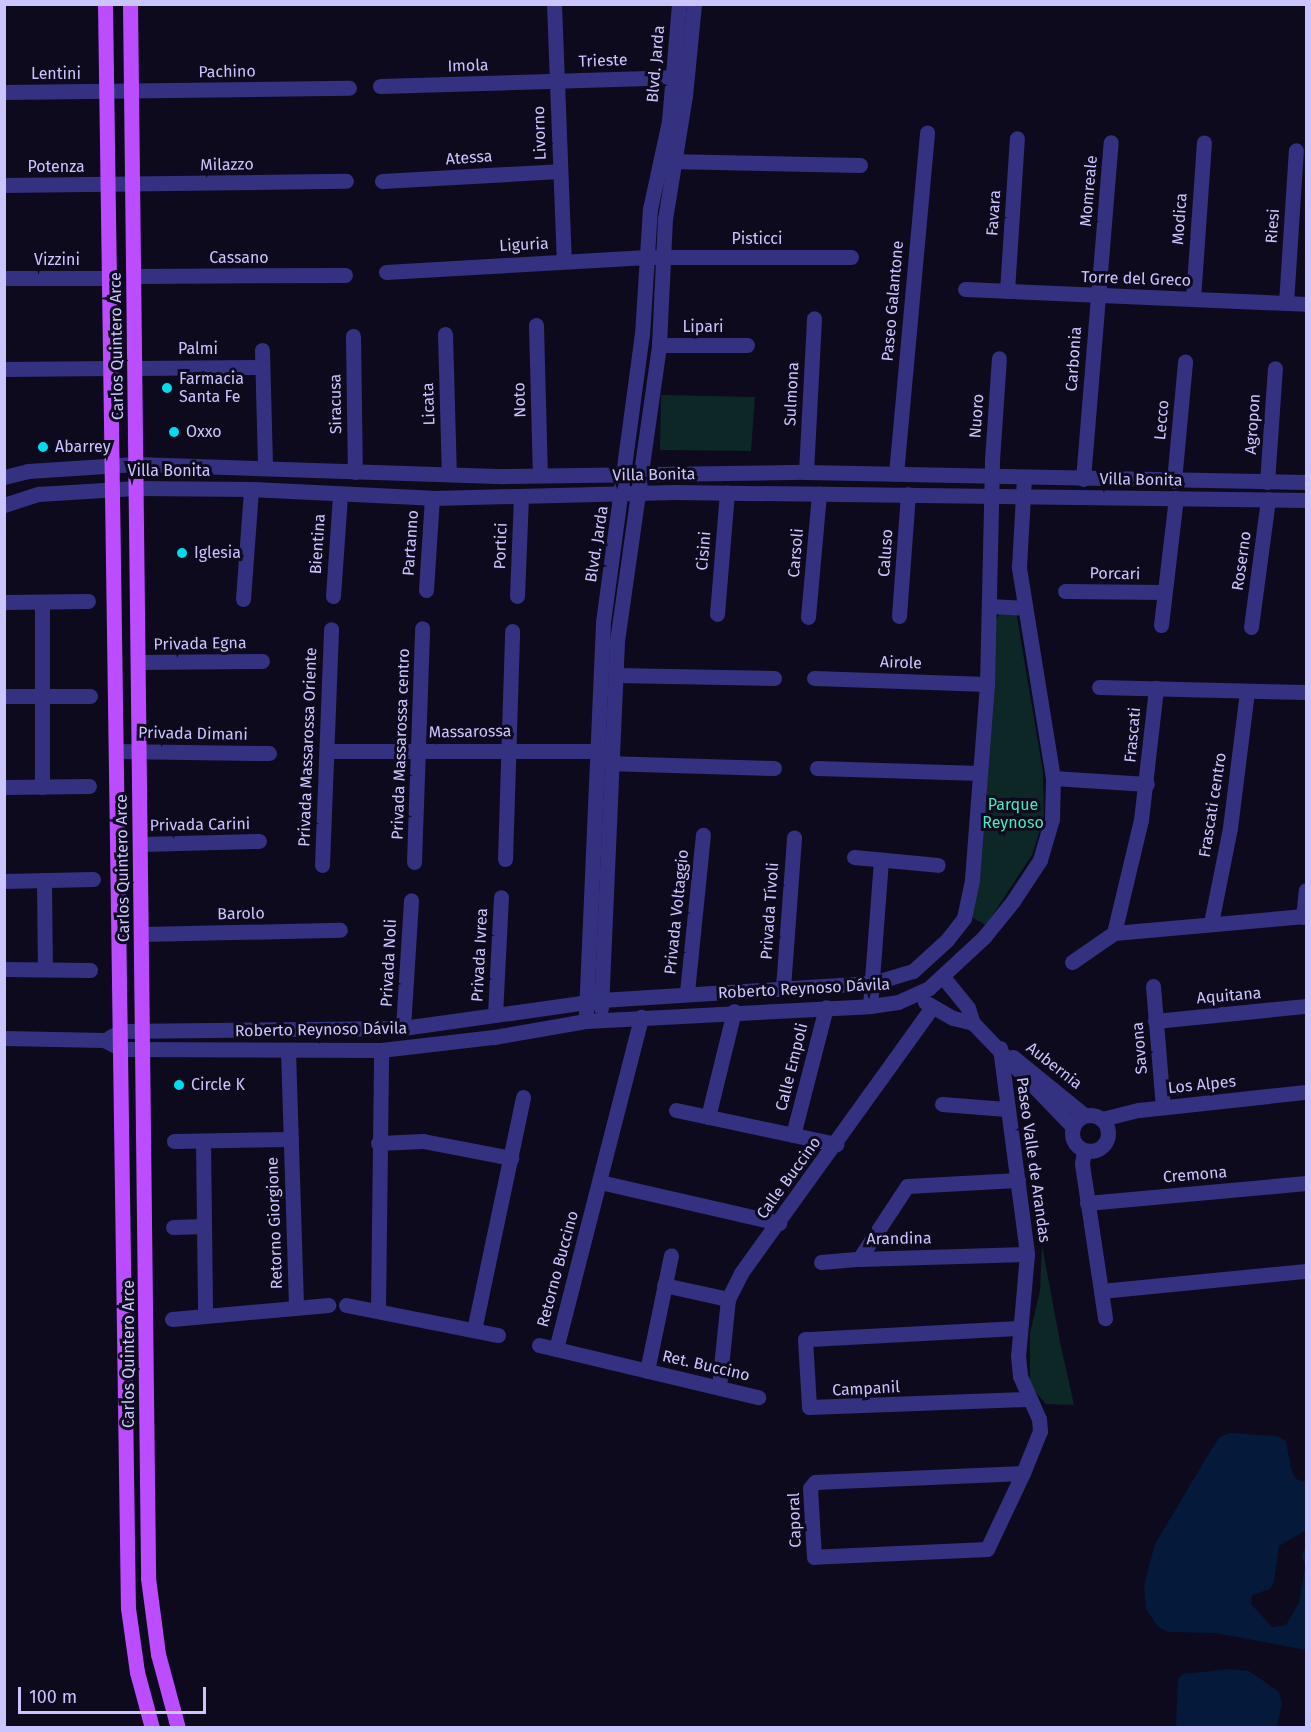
<!DOCTYPE html>
<html>
<head>
<meta charset="utf-8">
<style>
  body { margin:0 }
  #map { position:relative; width:1311px; height:1732px; overflow:hidden; background:#0d0a1d; font-family:"Fira Sans",sans-serif }
  div>[style] { position:absolute }
  [style*='--x'] { left:calc(var(--x)*1px); top:calc(var(--y)*1px); width:calc(var(--w)*1px); rotate:calc(var(--a)*1deg) }
  .green>* { inset:0; background:#0c2726 }
  .water>* { inset:0; background:#05193b }
  .minor>* { height:15px; margin:-7.5px; padding:0 7.5px; transform-origin:7.5px; border-radius:7.5px; background:#333180 }
  .minor>.ring { margin:-7.5px; padding:0; box-sizing:content-box; background:none; border:15px solid #333180; border-radius:50% }
  .major>* { height:15px; margin:-7.5px; padding:0 7.5px; transform-origin:7.5px; border-radius:7.5px; background:#bb4cff }
  .dots>* { width:16px; height:16px; translate:-50% -50%; box-sizing:border-box; border:3px solid #0d0a1d; border-radius:50% }
  span { translate:-50% -50%; white-space:nowrap; text-align:center; line-height:1.15; -webkit-text-stroke:6px #0d0a1d; paint-order:stroke }
  .street-label { font-size:16px; color:#cbc5ff }
  .poi-label { font-size:16px; color:#cbc5ff }
  .left { translate:0 -50%; text-align:left }
  .park-label { font-size:16px; color:#49e8be }
  .frame { position:absolute; inset:0; border:6px solid #cbc5ff; pointer-events:none }
  .scale { position:absolute; left:18px; top:1687px; width:188px; height:27px; box-sizing:border-box; border:3px solid #cbc5ff; border-top:0; padding-left:8px; font-size:18px; line-height:21px; white-space:nowrap; color:#cbc5ff; -webkit-text-stroke:4px #0d0a1d; paint-order:stroke }
</style>
</head>
<body>
<div id="map">
  <div class="green">
    <i style="clip-path:polygon(661px 395px,755px 397px,751px 451px,660px 450px)"></i>
    <i style="clip-path:polygon(1016px 611px,1043px 772px,1044px 817px,1032px 855px,986px 925px,971px 917px,992px 626px,1000px 613px)"></i>
    <i style="clip-path:polygon(1042px 1245px,1060px 1342px,1074px 1405px,1046px 1404px,1030px 1386px,1030px 1333px,1040px 1291px)"></i>
  </div>
  <div class="water">
    <i style="clip-path:polygon(1230px 1433px,1277px 1436px,1286px 1441px,1291px 1469px,1296px 1479px,1306px 1482px,1306px 1530px,1279px 1546px,1274px 1582px,1270px 1589px,1252px 1595px,1251px 1604px,1272px 1627px,1286px 1625px,1299px 1603px,1305px 1567px,1302px 1555px,1306px 1546px,1306px 1650px,1216px 1633px,1168px 1632px,1158px 1627px,1146px 1609px,1144px 1585px,1155px 1544px,1211px 1450px,1220px 1437px)"></i>
    <i style="clip-path:polygon(1230px 1669px,1249px 1671px,1279px 1692px,1282px 1704px,1277px 1727px,1176px 1727px,1178px 1679px,1183px 1674px)"></i>
  </div>
  <div class="minor">
    <i style="--x:554;--y:4;--w:257;--a:87.8"></i>
    <i style="--x:380;--y:86;--w:301;--a:-1.7"></i>
    <i style="--x:4;--y:92;--w:345;--a:-0.7"></i>
    <i style="--x:667;--y:161;--w:193;--a:1.2"></i>
    <i style="--x:382;--y:181;--w:177;--a:-3.2"></i>
    <i style="--x:4;--y:185;--w:342;--a:-0.7"></i>
    <i style="--x:386;--y:272;--w:262;--a:-3.3"></i>
    <i style="--x:648;--y:257;--w:203;--a:0"></i>
    <i style="--x:134;--y:276;--w:211;--a:-0.3"></i>
    <i style="--x:4;--y:278;--w:106;--a:0"></i>
    <i style="--x:965;--y:289;--w:341;--a:2.5"></i>
    <i style="--x:1007;--y:291;--w:153;--a:-86.3"></i>
    <i style="--x:1193;--y:299;--w:157;--a:-86"></i>
    <i style="--x:1286;--y:303;--w:153;--a:-86.3"></i>
    <i style="--x:536;--y:325;--w:149;--a:88.5"></i>
    <i style="--x:445;--y:334;--w:139;--a:88.4"></i>
    <i style="--x:353;--y:336;--w:136;--a:89.2"></i>
    <i style="--x:659;--y:345;--w:88;--a:0"></i>
    <i style="--x:262;--y:350;--w:115;--a:88.5"></i>
    <i style="--x:135;--y:368;--w:127;--a:-0.5"></i>
    <i style="--x:4;--y:369;--w:108;--a:-0.5"></i>
    <i style="--x:806;--y:472;--w:154;--a:-87"></i>
    <i style="--x:896;--y:474;--w:343;--a:-84.8"></i>
    <i style="--x:4;--y:477;--w:25;--a:-14"></i>
    <i style="--x:28;--y:471;--w:108;--a:-3.7"></i>
    <i style="--x:136;--y:464;--w:368;--a:1.9"></i>
    <i style="--x:504;--y:476;--w:302;--a:-0.8"></i>
    <i style="--x:806;--y:472;--w:500;--a:1.15"></i>
    <i style="--x:1083;--y:479;--w:338;--a:-85.3"></i>
    <i style="--x:1174;--y:481;--w:120;--a:-84.7"></i>
    <i style="--x:1267;--y:482;--w:114;--a:-86"></i>
    <i style="--x:4;--y:505;--w:36;--a:-18"></i>
    <i style="--x:38;--y:494;--w:98;--a:-3.5"></i>
    <i style="--x:136;--y:488;--w:115;--a:0.5"></i>
    <i style="--x:251;--y:489;--w:181;--a:2.8"></i>
    <i style="--x:432;--y:498;--w:243;--a:-1.4"></i>
    <i style="--x:675;--y:492;--w:631;--a:0.73"></i>
    <i style="--x:426;--y:590;--w:92;--a:-86.3"></i>
    <i style="--x:1065;--y:591;--w:99;--a:0.6"></i>
    <i style="--x:333;--y:596;--w:101;--a:-86"></i>
    <i style="--x:517;--y:596;--w:99;--a:-87.7"></i>
    <i style="--x:243;--y:599;--w:110;--a:-85.8"></i>
    <i style="--x:4;--y:602;--w:84;--a:-0.7"></i>
    <i style="--x:42;--y:602;--w:185;--a:90"></i>
    <i style="--x:990;--y:606;--w:34;--a:3"></i>
    <i style="--x:717;--y:614;--w:122;--a:-85.3"></i>
    <i style="--x:899;--y:616;--w:122;--a:-85.8"></i>
    <i style="--x:808;--y:617;--w:124;--a:-84.9"></i>
    <i style="--x:1161;--y:625;--w:128;--a:-83.3"></i>
    <i style="--x:1251;--y:627;--w:129;--a:-82.4"></i>
    <i style="--x:139;--y:662;--w:123;--a:-0.5"></i>
    <i style="--x:615;--y:675;--w:159;--a:1.1"></i>
    <i style="--x:814;--y:678;--w:173;--a:2"></i>
    <i style="--x:1099;--y:687;--w:207;--a:1.4"></i>
    <i style="--x:4;--y:696;--w:86;--a:0"></i>
    <i style="--x:117;--y:751;--w:152;--a:0.8"></i>
    <i style="--x:328;--y:751;--w:279;--a:0"></i>
    <i style="--x:605;--y:763;--w:169;--a:1.7"></i>
    <i style="--x:817;--y:768;--w:163;--a:1.8"></i>
    <i style="--x:1053;--y:778;--w:94;--a:3.7"></i>
    <i style="--x:4;--y:787;--w:85;--a:-0.7"></i>
    <i style="--x:141;--y:844;--w:118;--a:-1.5"></i>
    <i style="--x:854;--y:857;--w:84;--a:5.4"></i>
    <i style="--x:505;--y:859;--w:228;--a:-88.2"></i>
    <i style="--x:414;--y:862;--w:234;--a:-88"></i>
    <i style="--x:322;--y:865;--w:236;--a:-87.8"></i>
    <i style="--x:44;--y:880;--w:89;--a:89.4"></i>
    <i style="--x:4;--y:881;--w:89;--a:-1.3"></i>
    <i style="--x:1303;--y:917;--w:27;--a:-84"></i>
    <i style="--x:1211;--y:923;--w:97;--a:-78.7"></i>
    <i style="--x:1230;--y:828;--w:137;--a:-82.9"></i>
    <i style="--x:1114;--y:933;--w:116;--a:-76.6"></i>
    <i style="--x:1141;--y:820;--w:133;--a:-83.5"></i>
    <i style="--x:142;--y:934;--w:198;--a:-1.2"></i>
    <i style="--x:1072;--y:962;--w:51;--a:-34.6"></i>
    <i style="--x:1114;--y:933;--w:193;--a:-5.1"></i>
    <i style="--x:4;--y:969;--w:86;--a:0.7"></i>
    <i style="--x:943;--y:977;--w:40;--a:51"></i>
    <i style="--x:968;--y:1008;--w:16;--a:72"></i>
    <i style="--x:1153;--y:986;--w:121;--a:85.3"></i>
    <i style="--x:783;--y:988;--w:151;--a:-85.8"></i>
    <i style="--x:687;--y:992;--w:158;--a:-84.2"></i>
    <i style="--x:925;--y:1002;--w:32;--a:30"></i>
    <i style="--x:953;--y:1018;--w:21;--a:14"></i>
    <i style="--x:973;--y:1023;--w:143;--a:46.1"></i>
    <i style="--x:870;--y:1006;--w:147;--a:-85.7"></i>
    <i style="--x:601;--y:1008;--w:367;--a:-87.5"></i>
    <i style="--x:617;--y:641;--w:299;--a:-81.9"></i>
    <i style="--x:659;--y:345;--w:126;--a:-87.3"></i>
    <i style="--x:665;--y:219;--w:125;--a:-80.8"></i>
    <i style="--x:685;--y:96;--w:92;--a:-84.4"></i>
    <i style="--x:586;--y:1013;--w:391;--a:-87.5"></i>
    <i style="--x:603;--y:622;--w:290;--a:-82.3"></i>
    <i style="--x:642;--y:335;--w:126;--a:-86.4"></i>
    <i style="--x:650;--y:209;--w:90;--a:-77.8"></i>
    <i style="--x:669;--y:121;--w:117;--a:-85.1"></i>
    <i style="--x:495;--y:1015;--w:118;--a:-87.1"></i>
    <i style="--x:1155;--y:1021;--w:152;--a:-5.7"></i>
    <i style="--x:403;--y:1028;--w:128;--a:-86.4"></i>
    <i style="--x:110;--y:1037;--w:13;--a:-27"></i>
    <i style="--x:122;--y:1031;--w:281;--a:-0.6"></i>
    <i style="--x:403;--y:1028;--w:200;--a:-8"></i>
    <i style="--x:601;--y:1000;--w:273;--a:-3.6"></i>
    <i style="--x:873;--y:983;--w:42;--a:-16.7"></i>
    <i style="--x:913;--y:971;--w:46;--a:-42.4"></i>
    <i style="--x:947;--y:940;--w:28;--a:-52"></i>
    <i style="--x:964;--y:918;--w:40;--a:-78"></i>
    <i style="--x:972;--y:879;--w:196;--a:-85.6"></i>
    <i style="--x:987;--y:684;--w:224;--a:-88.7"></i>
    <i style="--x:992;--y:460;--w:102;--a:-86.1"></i>
    <i style="--x:4;--y:1038;--w:100;--a:1.1"></i>
    <i style="--x:104;--y:1040;--w:20;--a:27"></i>
    <i style="--x:122;--y:1049;--w:259;--a:0.2"></i>
    <i style="--x:381;--y:1050;--w:114;--a:-6.6"></i>
    <i style="--x:494;--y:1037;--w:93;--a:-9.9"></i>
    <i style="--x:586;--y:1021;--w:284;--a:-3"></i>
    <i style="--x:870;--y:1006;--w:28;--a:-8"></i>
    <i style="--x:898;--y:1002;--w:34;--a:-24"></i>
    <i style="--x:929;--y:988;--w:75;--a:-42.8"></i>
    <i style="--x:984;--y:937;--w:46;--a:-51.1"></i>
    <i style="--x:1013;--y:901;--w:49;--a:-56.6"></i>
    <i style="--x:1040;--y:860;--w:43;--a:-73.7"></i>
    <i style="--x:1052;--y:819;--w:41;--a:-88.6"></i>
    <i style="--x:1053;--y:778;--w:214;--a:-99.2"></i>
    <i style="--x:1019;--y:567;--w:89;--a:-86.8"></i>
    <i style="--x:1000;--y:1048;--w:208;--a:82.5"></i>
    <i style="--x:1027;--y:1254;--w:102;--a:95"></i>
    <i style="--x:1018;--y:1356;--w:20;--a:84"></i>
    <i style="--x:1020;--y:1376;--w:47;--a:66.2"></i>
    <i style="--x:1039;--y:1419;--w:12;--a:85"></i>
    <i style="--x:1040;--y:1431;--w:45;--a:112"></i>
    <i style="--x:1023;--y:1473;--w:84;--a:115.3"></i>
    <i style="--x:987;--y:1549;--w:173;--a:177.4"></i>
    <i style="--x:814;--y:1557;--w:69;--a:-93.3"></i>
    <i style="--x:810;--y:1488;--w:8;--a:-50"></i>
    <i style="--x:815;--y:1482;--w:208;--a:-2.5"></i>
    <i style="--x:288;--y:1050;--w:257;--a:88.2"></i>
    <i style="--x:1013;--y:1057;--w:92;--a:39.2"></i>
    <i style="--x:942;--y:1104;--w:64;--a:4.5"></i>
    <i style="--x:676;--y:1110;--w:164;--a:12"></i>
    <i class="ring" style="left:1072px;top:1115px;width:21px;height:21px"></i>
    <i style="--x:708;--y:1117;--w:109;--a:-76.2"></i>
    <i style="--x:1102;--y:1119;--w:38;--a:-14"></i>
    <i style="--x:1139;--y:1110;--w:168;--a:-6.2"></i>
    <i style="--x:793;--y:1135;--w:132;--a:-75.5"></i>
    <i style="--x:174;--y:1141;--w:117;--a:-1"></i>
    <i style="--x:203;--y:1141;--w:173;--a:89.3"></i>
    <i style="--x:378;--y:1143;--w:45;--a:-2.5"></i>
    <i style="--x:423;--y:1141;--w:90;--a:10.9"></i>
    <i style="--x:1084;--y:1151;--w:13;--a:99"></i>
    <i style="--x:1082;--y:1164;--w:156;--a:81.5"></i>
    <i style="--x:1018;--y:1180;--w:111;--a:176.9"></i>
    <i style="--x:907;--y:1186;--w:87;--a:123.3"></i>
    <i style="--x:859;--y:1259;--w:168;--a:-1.7"></i>
    <i style="--x:600;--y:1182;--w:184;--a:12.9"></i>
    <i style="--x:1087;--y:1203;--w:220;--a:-5.2"></i>
    <i style="--x:173;--y:1227;--w:31;--a:-2"></i>
    <i style="--x:821;--y:1262;--w:38;--a:-5"></i>
    <i style="--x:664;--y:1285;--w:66;--a:12.3"></i>
    <i style="--x:1101;--y:1291;--w:206;--a:-5.6"></i>
    <i style="--x:346;--y:1305;--w:155;--a:11.2"></i>
    <i style="--x:378;--y:1309;--w:259;--a:-89.3"></i>
    <i style="--x:172;--y:1319;--w:157;--a:-5.1"></i>
    <i style="--x:1018;--y:1328;--w:213;--a:177"></i>
    <i style="--x:805;--y:1339;--w:68;--a:86.6"></i>
    <i style="--x:809;--y:1407;--w:218;--a:-2.1"></i>
    <i style="--x:474;--y:1330;--w:238;--a:-78.1"></i>
    <i style="--x:539;--y:1345;--w:17;--a:13"></i>
    <i style="--x:556;--y:1349;--w:343;--a:-75.6"></i>
    <i style="--x:556;--y:1349;--w:208;--a:13.4"></i>
    <i style="--x:647;--y:1371;--w:118;--a:-78.3"></i>
    <i style="--x:719;--y:1387;--w:88;--a:-84.2"></i>
    <i style="--x:728;--y:1299;--w:29;--a:-63"></i>
    <i style="--x:741;--y:1273;--w:327;--a:-54.3"></i>
  </div>
  <div class="major">
    <i style="--x:105;--y:4;--w:1604;--a:89.18"></i>
    <i style="--x:128;--y:1608;--w:65;--a:82"></i>
    <i style="--x:137;--y:1672;--w:58;--a:75"></i>
    <i style="--x:130;--y:4;--w:1574;--a:89.34"></i>
    <i style="--x:148;--y:1578;--w:77;--a:82.5"></i>
    <i style="--x:158;--y:1654;--w:77;--a:74.9"></i>
  </div>
  <div class="dots">
    <i style="left:167px;top:388px;background:#00dbf0"></i>
    <i style="left:174px;top:432px;background:#00dbf0"></i>
    <i style="left:43px;top:447px;background:#00dbf0"></i>
    <i style="left:182px;top:553px;background:#00dbf0"></i>
    <i style="left:179px;top:1085px;background:#00dbf0"></i>
  </div>
  <div class="street-label">
    <span style="left:603px;top:61px;rotate:-2deg">Trieste</span>
    <span style="left:656px;top:64px;rotate:-85deg">Blvd. Jarda</span>
    <span style="left:468px;top:66px;rotate:-2deg">Imola</span>
    <span style="left:227px;top:72px;rotate:-1deg">Pachino</span>
    <span style="left:56px;top:74px">Lentini</span>
    <span style="left:540px;top:133px;rotate:-92deg">Livorno</span>
    <span style="left:469px;top:158px;rotate:-4deg">Atessa</span>
    <span style="left:227px;top:165px;rotate:-1deg">Milazzo</span>
    <span style="left:56px;top:167px">Potenza</span>
    <span style="left:1089px;top:191px;rotate:-85deg">Momreale</span>
    <span style="left:994px;top:213px;rotate:-86deg">Favara</span>
    <span style="left:1180px;top:219px;rotate:-86deg">Modica</span>
    <span style="left:1273px;top:226px;rotate:-86deg">Riesi</span>
    <span style="left:757px;top:239px">Pisticci</span>
    <span style="left:524px;top:245px;rotate:-3deg">Liguria</span>
    <span style="left:239px;top:258px">Cassano</span>
    <span style="left:57px;top:260px">Vizzini</span>
    <span style="left:1136px;top:279px;rotate:2deg">Torre del Greco</span>
    <span style="left:893px;top:301px;rotate:-85deg">Paseo Galantone</span>
    <span style="left:703px;top:327px">Lipari</span>
    <span style="left:117px;top:346px;rotate:-91deg">Carlos Quintero Arce</span>
    <span style="left:198px;top:349px">Palmi</span>
    <span style="left:1074px;top:359px;rotate:-86deg">Carbonia</span>
    <span style="left:792px;top:394px;rotate:-87deg">Sulmona</span>
    <span style="left:520px;top:400px;rotate:-92deg">Noto</span>
    <span style="left:336px;top:404px;rotate:-91deg">Siracusa</span>
    <span style="left:429px;top:404px;rotate:-92deg">Licata</span>
    <span style="left:977px;top:416px;rotate:-86deg">Nuoro</span>
    <span style="left:1162px;top:420px;rotate:-85deg">Lecco</span>
    <span style="left:1253px;top:424px;rotate:-86deg">Agropon</span>
    <span style="left:169px;top:471px">Villa Bonita</span>
    <span style="left:654px;top:475px;rotate:-1deg">Villa Bonita</span>
    <span style="left:1141px;top:480px;rotate:1deg">Villa Bonita</span>
    <span style="left:411px;top:543px;rotate:-86deg">Partanno</span>
    <span style="left:318px;top:544px;rotate:-86deg">Bientina</span>
    <span style="left:597px;top:544px;rotate:-81deg">Blvd. Jarda</span>
    <span style="left:501px;top:546px;rotate:-88deg">Portici</span>
    <span style="left:704px;top:551px;rotate:-85deg">Cisini</span>
    <span style="left:796px;top:553px;rotate:-85deg">Carsoli</span>
    <span style="left:886px;top:553px;rotate:-86deg">Caluso</span>
    <span style="left:1242px;top:561px;rotate:-82deg">Roserno</span>
    <span style="left:1115px;top:574px;rotate:1deg">Porcari</span>
    <span style="left:200px;top:644px;rotate:-1deg">Privada Egna</span>
    <span style="left:901px;top:663px;rotate:2deg">Airole</span>
    <span style="left:470px;top:732px;rotate:-1deg">Massarossa</span>
    <span style="left:193px;top:734px;rotate:1deg">Privada Dimani</span>
    <span style="left:1133px;top:735px;rotate:-85deg">Frascati</span>
    <span style="left:401px;top:744px;rotate:-88deg">Privada Massarossa centro</span>
    <span style="left:308px;top:747px;rotate:-88deg">Privada Massarossa Oriente</span>
    <span style="left:1213px;top:805px;rotate:-81deg">Frascati centro</span>
    <span style="left:200px;top:825px;rotate:-1deg">Privada Carini</span>
    <span style="left:123px;top:868px;rotate:-91deg">Carlos Quintero Arce</span>
    <span style="left:770px;top:911px;rotate:-86deg">Privada Tívoli</span>
    <span style="left:677px;top:912px;rotate:-84deg">Privada Voltaggio</span>
    <span style="left:241px;top:914px;rotate:-1deg">Barolo</span>
    <span style="left:480px;top:955px;rotate:-87deg">Privada Ivrea</span>
    <span style="left:389px;top:963px;rotate:-87deg">Privada Noli</span>
    <span style="left:804px;top:989px;rotate:-3deg">Roberto Reynoso Dávila</span>
    <span style="left:1229px;top:996px;rotate:-5deg">Aquitana</span>
    <span style="left:321px;top:1030px;rotate:-1deg">Roberto Reynoso Dávila</span>
    <span style="left:1140px;top:1048px;rotate:-95deg">Savona</span>
    <span style="left:1054px;top:1066px;rotate:38deg">Aubernia</span>
    <span style="left:792px;top:1067px;rotate:-76deg">Calle Empoli</span>
    <span style="left:1202px;top:1085px;rotate:-6deg">Los Alpes</span>
    <span style="left:1033px;top:1160px;rotate:82deg">Paseo Valle de Arandas</span>
    <span style="left:1195px;top:1175px;rotate:-5deg">Cremona</span>
    <span style="left:789px;top:1178px;rotate:-54deg">Calle Buccino</span>
    <span style="left:275px;top:1223px;rotate:-92deg">Retorno Giorgione</span>
    <span style="left:899px;top:1239px;rotate:-1deg">Arandina</span>
    <span style="left:558px;top:1269px;rotate:-75deg">Retorno Buccino</span>
    <span style="left:129px;top:1354px;rotate:-90deg">Carlos Quintero Arce</span>
    <span style="left:706px;top:1366px;rotate:13deg">Ret. Buccino</span>
    <span style="left:866px;top:1389px;rotate:-3deg">Campanil</span>
    <span style="left:795px;top:1520px;rotate:-92deg">Caporal</span>
  </div>
  <div class="poi-label">
    <span class="left" style="left:179px;top:388px">Farmacia<br>Santa Fe</span>
    <span class="left" style="left:186px;top:432px">Oxxo</span>
    <span class="left" style="left:55px;top:447px">Abarrey</span>
    <span class="left" style="left:194px;top:553px">Iglesia</span>
    <span class="left" style="left:191px;top:1085px">Circle K</span>
  </div>
  <div class="park-label">
    <span style="left:1013px;top:814px">Parque<br>Reynoso</span>
  </div>
  <div class="frame"></div>
  <div class="scale">100 m</div>
</div>
</body>
</html>
